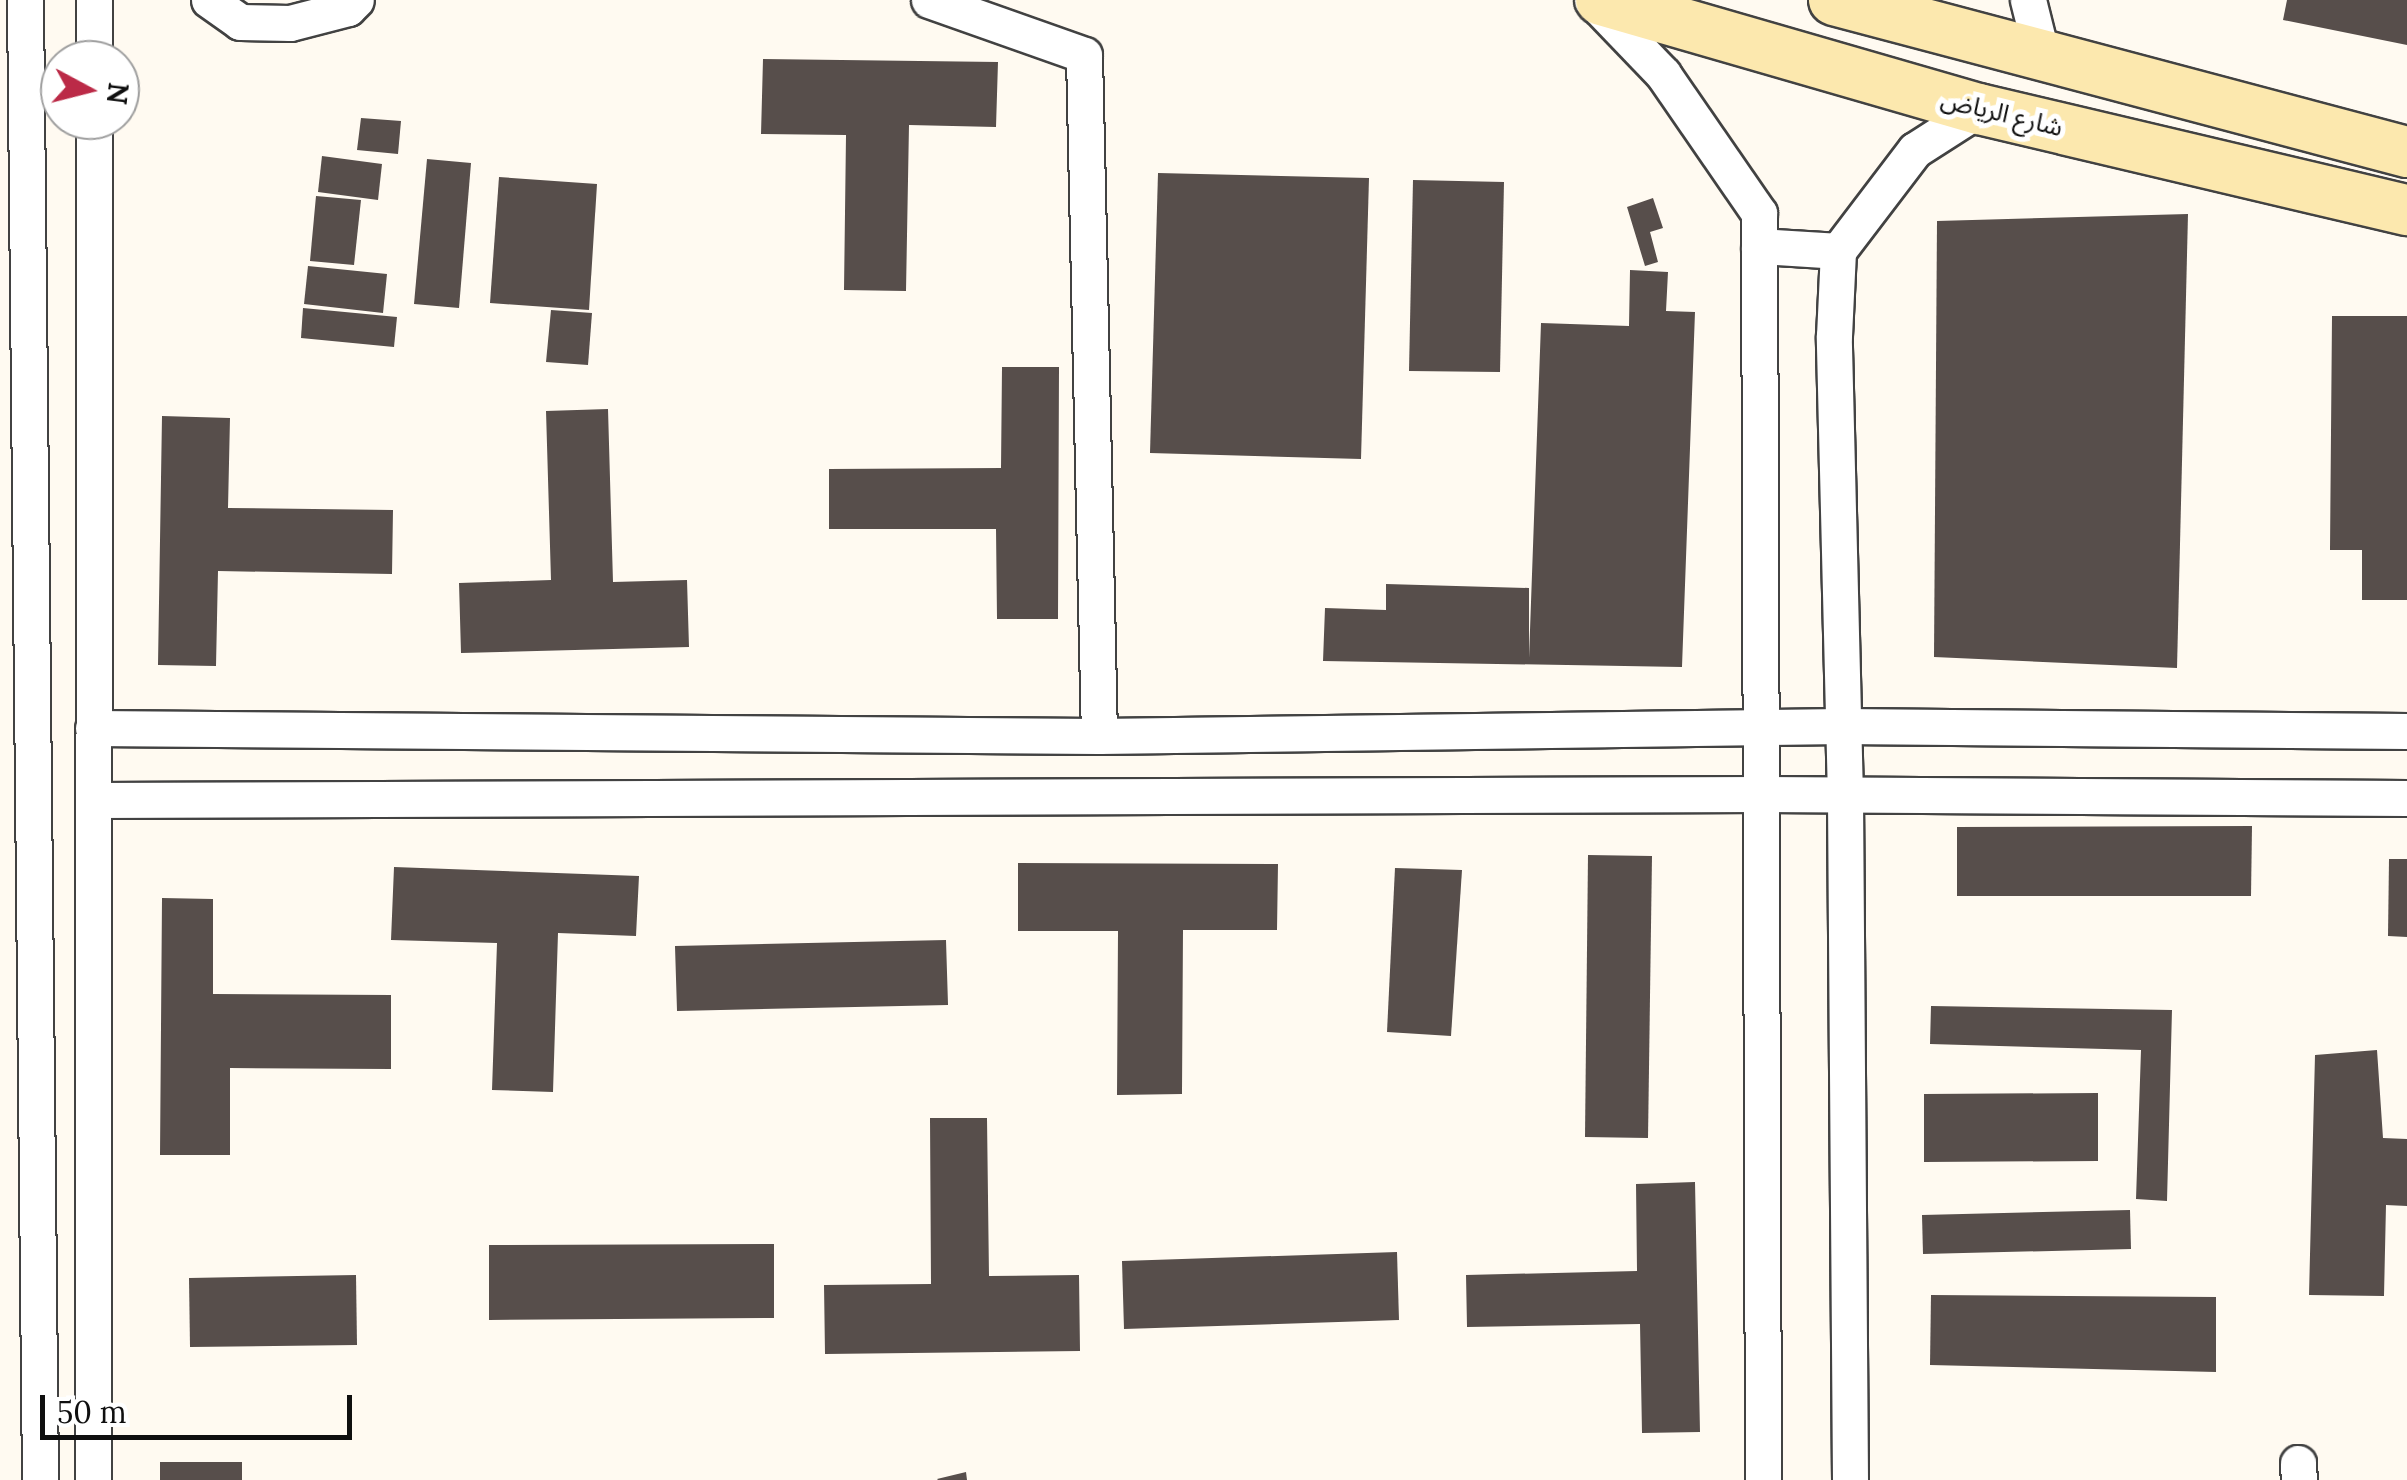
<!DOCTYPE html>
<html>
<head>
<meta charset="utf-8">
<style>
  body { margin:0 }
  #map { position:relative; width:2407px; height:1480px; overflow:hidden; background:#fffaf1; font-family:Lora,"Noto Sans Arabic",serif }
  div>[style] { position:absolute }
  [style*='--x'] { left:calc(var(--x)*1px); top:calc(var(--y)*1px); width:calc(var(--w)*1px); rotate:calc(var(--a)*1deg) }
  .building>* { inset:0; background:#574e4b }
  .roads { filter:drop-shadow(2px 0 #424242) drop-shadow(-2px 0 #424242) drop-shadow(0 2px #424242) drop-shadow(0 -2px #424242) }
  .minor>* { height:35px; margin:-17.5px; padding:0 17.5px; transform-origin:17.5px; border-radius:17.5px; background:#fff }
  .secondary>* { height:50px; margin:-25px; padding:0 25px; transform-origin:25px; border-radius:25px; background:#fce8ae }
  span { translate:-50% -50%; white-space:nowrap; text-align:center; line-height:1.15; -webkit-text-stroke:10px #fff; paint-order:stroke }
  .street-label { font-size:25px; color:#0f0f0f }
  .north { position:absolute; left:40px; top:40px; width:100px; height:100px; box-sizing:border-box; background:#fff; border:2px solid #9f9f9f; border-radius:50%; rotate:97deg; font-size:28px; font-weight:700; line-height:40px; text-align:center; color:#0f0f0f }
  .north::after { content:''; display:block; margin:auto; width:35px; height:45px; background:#bb2a47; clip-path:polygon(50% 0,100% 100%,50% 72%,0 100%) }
  .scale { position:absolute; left:40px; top:1395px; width:312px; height:45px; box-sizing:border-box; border:5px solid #0f0f0f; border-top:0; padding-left:12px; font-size:30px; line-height:35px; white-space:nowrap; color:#0f0f0f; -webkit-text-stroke:8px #fff; paint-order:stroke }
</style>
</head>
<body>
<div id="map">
  <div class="building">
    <i style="clip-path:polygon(2287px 0,2407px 0,2407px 45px,2283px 20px)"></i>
    <i style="clip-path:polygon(763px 59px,998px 62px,996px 127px,909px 125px,906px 291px,844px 290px,846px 135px,761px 134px)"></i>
    <i style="clip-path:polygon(361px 118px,401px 121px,398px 154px,357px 150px)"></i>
    <i style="clip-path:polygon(322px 156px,382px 164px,378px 200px,318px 192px)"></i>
    <i style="clip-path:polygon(427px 159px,471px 163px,459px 308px,414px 304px)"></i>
    <i style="clip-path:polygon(1158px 173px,1369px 178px,1361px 459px,1150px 453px)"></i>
    <i style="clip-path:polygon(499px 177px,597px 184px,589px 310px,490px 303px)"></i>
    <i style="clip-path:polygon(1413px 180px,1504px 182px,1500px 372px,1409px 371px)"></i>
    <i style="clip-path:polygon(316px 196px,361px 200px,354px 265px,310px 261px)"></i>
    <i style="clip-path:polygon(1653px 198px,1663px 228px,1650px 232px,1658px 262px,1645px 266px,1627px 207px)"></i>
    <i style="clip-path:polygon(2188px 214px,2177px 668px,1934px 657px,1937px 221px)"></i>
    <i style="clip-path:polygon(308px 266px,387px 274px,383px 313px,304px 304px)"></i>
    <i style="clip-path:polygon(1630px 270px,1668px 272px,1666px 311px,1695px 312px,1682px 667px,1323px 661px,1325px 608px,1386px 610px,1386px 584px,1529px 588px,1529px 658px,1541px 323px,1629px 326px)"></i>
    <i style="clip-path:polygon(303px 308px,397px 317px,394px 347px,301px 338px)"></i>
    <i style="clip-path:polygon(551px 310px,592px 313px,588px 365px,546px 362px)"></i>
    <i style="clip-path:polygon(2332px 316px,2407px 316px,2407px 600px,2362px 600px,2362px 550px,2330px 550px)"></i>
    <i style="clip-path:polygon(1002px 367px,1059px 367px,1058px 619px,997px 619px,996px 529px,829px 529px,829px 469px,1001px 468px)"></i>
    <i style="clip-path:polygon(608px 409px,613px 582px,687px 580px,689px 647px,461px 653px,459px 583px,551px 580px,546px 411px)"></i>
    <i style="clip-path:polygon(162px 416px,230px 418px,228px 508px,393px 510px,392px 574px,218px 571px,216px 666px,158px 665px)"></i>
    <i style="clip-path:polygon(2252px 826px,2251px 896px,1957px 896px,1957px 827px)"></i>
    <i style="clip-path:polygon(1588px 855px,1652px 856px,1648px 1138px,1585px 1137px)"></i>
    <i style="clip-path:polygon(2389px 859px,2407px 859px,2407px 937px,2388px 936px)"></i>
    <i style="clip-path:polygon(1018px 863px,1278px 864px,1277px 930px,1183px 930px,1182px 1094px,1117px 1095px,1118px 931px,1018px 931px)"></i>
    <i style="clip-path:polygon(394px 867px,639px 876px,636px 936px,558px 933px,553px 1092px,492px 1090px,497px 943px,391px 940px)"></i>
    <i style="clip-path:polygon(1395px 868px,1462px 870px,1451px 1036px,1387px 1032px)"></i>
    <i style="clip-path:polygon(162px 898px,213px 899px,213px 994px,391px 995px,391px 1069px,230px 1068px,230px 1155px,160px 1155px)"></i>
    <i style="clip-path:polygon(946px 940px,948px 1005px,677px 1011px,675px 946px)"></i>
    <i style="clip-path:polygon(1931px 1006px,2172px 1010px,2167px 1201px,2136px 1199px,2141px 1050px,1930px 1044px)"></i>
    <i style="clip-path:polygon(2377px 1050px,2383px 1138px,2407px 1139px,2407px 1206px,2386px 1205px,2384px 1296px,2309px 1295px,2315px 1055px)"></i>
    <i style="clip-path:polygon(2098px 1093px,2098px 1161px,1924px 1162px,1924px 1094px)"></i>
    <i style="clip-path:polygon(930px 1118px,987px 1118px,989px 1276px,1079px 1275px,1080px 1351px,825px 1354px,824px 1285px,931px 1284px)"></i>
    <i style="clip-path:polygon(1695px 1182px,1700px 1432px,1642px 1433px,1640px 1324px,1467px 1327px,1466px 1275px,1637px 1271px,1636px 1184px)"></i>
    <i style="clip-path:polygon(2130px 1210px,2131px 1249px,1923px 1254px,1922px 1215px)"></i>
    <i style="clip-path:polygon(774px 1244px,774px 1318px,489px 1320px,489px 1245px)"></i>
    <i style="clip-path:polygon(1397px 1252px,1399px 1320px,1124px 1329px,1122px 1261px)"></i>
    <i style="clip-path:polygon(356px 1275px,357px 1345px,190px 1347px,189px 1278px)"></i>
    <i style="clip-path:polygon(1931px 1295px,2216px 1297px,2216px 1372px,1930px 1365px)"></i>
    <i style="clip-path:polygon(160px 1462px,242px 1462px,242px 1480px,160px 1480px)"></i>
    <i style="clip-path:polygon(966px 1472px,967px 1480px,938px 1480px,937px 1479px)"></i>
  </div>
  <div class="roads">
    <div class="minor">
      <i style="--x:25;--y:0;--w:1480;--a:89.42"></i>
      <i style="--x:209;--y:0;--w:38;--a:35"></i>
      <i style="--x:240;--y:22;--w:50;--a:1.1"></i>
      <i style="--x:290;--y:23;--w:60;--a:-14.5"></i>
      <i style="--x:348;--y:8;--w:11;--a:-45"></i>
      <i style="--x:929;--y:0;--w:164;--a:19.5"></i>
      <i style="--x:1084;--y:55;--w:681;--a:88.74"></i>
      <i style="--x:1592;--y:0;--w:103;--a:46.2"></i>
      <i style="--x:1663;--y:74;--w:169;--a:55.4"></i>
      <i style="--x:1759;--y:213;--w:1267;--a:89.82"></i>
      <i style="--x:2028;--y:0;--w:58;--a:76"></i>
      <i style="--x:94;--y:60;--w:60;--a:-90"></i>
      <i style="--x:1759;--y:246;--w:79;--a:3.6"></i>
      <i style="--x:93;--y:728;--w:1006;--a:0.46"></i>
      <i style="--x:1099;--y:736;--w:743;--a:-0.77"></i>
      <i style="--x:1842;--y:726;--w:565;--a:0.51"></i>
      <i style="--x:96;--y:800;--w:1667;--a:-0.21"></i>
      <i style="--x:1763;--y:794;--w:644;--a:0.36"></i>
      <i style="--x:2298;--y:1463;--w:17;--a:87"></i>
      <i style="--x:93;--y:1480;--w:1360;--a:-89.96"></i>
      <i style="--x:1850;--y:1480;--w:683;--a:-90.42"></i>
      <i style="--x:1845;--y:797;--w:461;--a:-91.4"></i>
      <i style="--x:1834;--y:336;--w:85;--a:-87.3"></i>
      <i style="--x:1838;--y:251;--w:127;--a:-52.7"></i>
      <i style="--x:1915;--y:150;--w:76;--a:-32.6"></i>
    </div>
    <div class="secondary">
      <i style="--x:1601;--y:0;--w:393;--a:16.1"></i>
      <i style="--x:1979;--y:109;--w:440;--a:13.3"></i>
      <i style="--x:1834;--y:0;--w:593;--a:14.86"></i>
    </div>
  </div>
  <div class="street-label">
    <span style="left:2002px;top:113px;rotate:14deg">شارع الرياض</span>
  </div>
  <div class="north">N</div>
  <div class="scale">50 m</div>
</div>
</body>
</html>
